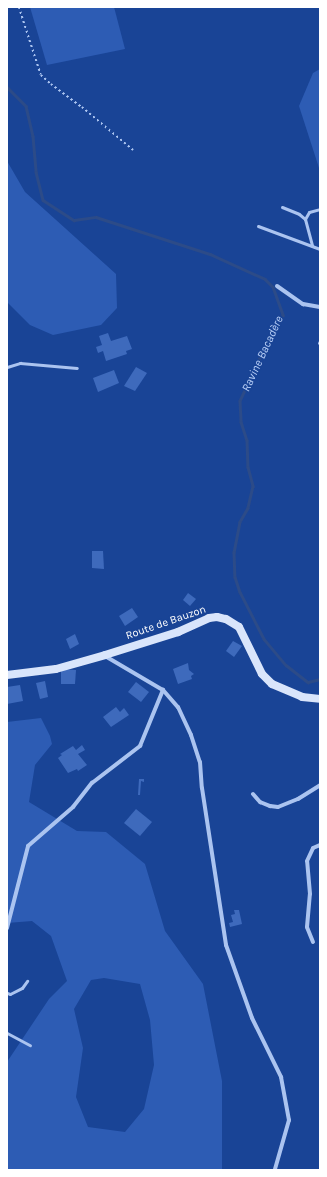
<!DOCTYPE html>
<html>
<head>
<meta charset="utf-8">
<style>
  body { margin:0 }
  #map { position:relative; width:327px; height:1177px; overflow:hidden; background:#194496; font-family:Karla,sans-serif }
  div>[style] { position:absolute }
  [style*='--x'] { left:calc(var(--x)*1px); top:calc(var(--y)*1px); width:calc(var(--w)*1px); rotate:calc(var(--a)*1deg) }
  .green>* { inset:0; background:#2d5cb4 }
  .stream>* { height:2.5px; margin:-1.25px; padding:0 1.25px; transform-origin:1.25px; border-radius:1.25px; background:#2c4b88 }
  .building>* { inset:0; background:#3e6abc }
  .path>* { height:1.5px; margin-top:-0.75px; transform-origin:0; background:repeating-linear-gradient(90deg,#abc4f0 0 2px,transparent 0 5px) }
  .lane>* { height:3px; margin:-1.5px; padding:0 1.5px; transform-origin:1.5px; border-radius:1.5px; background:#abc4f0 }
  .street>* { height:4px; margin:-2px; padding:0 2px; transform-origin:2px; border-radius:2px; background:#abc4f0 }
  .secondary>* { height:8px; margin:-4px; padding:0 4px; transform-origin:4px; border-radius:4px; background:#d9e5fb }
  span { translate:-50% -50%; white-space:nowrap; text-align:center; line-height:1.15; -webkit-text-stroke:3px #194496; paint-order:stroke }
  .street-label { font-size:11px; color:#fff }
  .water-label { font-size:12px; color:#b8cff7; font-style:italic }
  .frame { position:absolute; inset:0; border:8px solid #fff; pointer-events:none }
</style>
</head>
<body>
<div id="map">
  <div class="green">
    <i style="clip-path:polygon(30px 7px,114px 7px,125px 49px,47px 65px)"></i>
    <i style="clip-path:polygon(320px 69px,320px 171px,299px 106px,313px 73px)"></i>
    <i style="clip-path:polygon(7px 161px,25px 192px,116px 274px,117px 308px,101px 325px,53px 335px,30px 325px,7px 302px)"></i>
    <i style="clip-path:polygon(evenodd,41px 718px,50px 736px,52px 744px,35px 765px,29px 802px,77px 831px,106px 832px,145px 864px,165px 931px,203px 984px,222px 1081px,222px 1170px,7px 1170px,7px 1062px,49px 999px,67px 981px,51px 936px,32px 921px,7px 923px,7px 722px,41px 718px,104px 978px,140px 984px,150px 1020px,154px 1065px,144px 1109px,125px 1132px,88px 1127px,76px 1097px,83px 1048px,74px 1009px,91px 980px,104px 978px)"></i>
  </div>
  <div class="stream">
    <i style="--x:7;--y:87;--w:27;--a:45"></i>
    <i style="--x:26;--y:106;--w:31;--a:77"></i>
    <i style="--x:33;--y:136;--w:36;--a:85"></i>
    <i style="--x:36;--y:172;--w:29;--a:76"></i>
    <i style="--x:43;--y:200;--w:37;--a:33"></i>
    <i style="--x:74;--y:220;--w:22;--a:-8"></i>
    <i style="--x:96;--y:217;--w:120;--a:18"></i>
    <i style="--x:210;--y:254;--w:60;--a:24.4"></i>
    <i style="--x:265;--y:279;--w:11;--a:45"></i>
    <i style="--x:273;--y:287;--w:30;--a:70"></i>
    <i style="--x:283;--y:315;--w:49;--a:118.1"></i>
    <i style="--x:260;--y:358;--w:47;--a:114.9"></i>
    <i style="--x:240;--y:401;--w:21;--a:87"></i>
    <i style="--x:241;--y:422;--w:19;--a:72"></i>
    <i style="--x:247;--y:440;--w:27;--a:88"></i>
    <i style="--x:248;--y:467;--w:20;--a:75"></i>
    <i style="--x:253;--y:486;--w:23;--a:103"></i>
    <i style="--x:248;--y:508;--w:16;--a:120"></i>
    <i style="--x:240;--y:522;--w:31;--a:101"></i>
    <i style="--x:234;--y:552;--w:25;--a:88"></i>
    <i style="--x:235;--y:577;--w:16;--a:72"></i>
    <i style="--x:240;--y:592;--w:53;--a:62.9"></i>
    <i style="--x:264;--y:639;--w:34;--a:50"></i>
    <i style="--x:286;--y:665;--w:28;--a:38"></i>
    <i style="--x:308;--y:682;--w:12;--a:-14"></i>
  </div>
  <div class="building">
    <i style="clip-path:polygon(108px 333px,111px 341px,127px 336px,132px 349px,126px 351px,127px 354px,106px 361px,103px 351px,98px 353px,96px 347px,102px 345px,99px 336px)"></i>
    <i style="clip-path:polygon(136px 367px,147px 373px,135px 391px,124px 386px)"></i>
    <i style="clip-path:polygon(114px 370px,119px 383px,98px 392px,93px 378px)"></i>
    <i style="clip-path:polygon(92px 551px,103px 551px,104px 569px,92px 568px)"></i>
    <i style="clip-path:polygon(188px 593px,196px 599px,190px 606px,183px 600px)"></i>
    <i style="clip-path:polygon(132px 608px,138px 617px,125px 626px,119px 616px)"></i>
    <i style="clip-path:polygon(75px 634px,79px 644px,70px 649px,66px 639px)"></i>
    <i style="clip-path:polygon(233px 641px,242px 646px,234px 657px,226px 651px)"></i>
    <i style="clip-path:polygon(188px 663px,189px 670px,194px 674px,191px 676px,192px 679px,178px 684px,173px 669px)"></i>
    <i style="clip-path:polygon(61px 669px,76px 670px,75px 684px,61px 684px)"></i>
    <i style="clip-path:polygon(45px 681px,48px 697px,40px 699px,36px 683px)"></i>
    <i style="clip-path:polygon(136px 682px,149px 692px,141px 702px,128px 692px)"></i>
    <i style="clip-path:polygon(20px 685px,23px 701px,7px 704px,7px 687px)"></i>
    <i style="clip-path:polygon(116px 707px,120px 712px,124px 708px,129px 715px,111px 727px,103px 717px)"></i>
    <i style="clip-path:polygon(82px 745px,85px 750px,78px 754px,87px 765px,78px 771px,77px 769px,68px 773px,58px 758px,62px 755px,60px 754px,73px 746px,76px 750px)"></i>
    <i style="clip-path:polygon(139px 779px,144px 779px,144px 782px,141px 781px,140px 795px,138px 795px)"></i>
    <i style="clip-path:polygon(136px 809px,152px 822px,140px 836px,124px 823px)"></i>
    <i style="clip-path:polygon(234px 910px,239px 910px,242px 924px,230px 927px,229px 923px,233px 922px,231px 915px,235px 914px)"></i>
  </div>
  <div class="path">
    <i style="--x:19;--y:7;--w:71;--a:72.1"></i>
    <i style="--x:41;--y:75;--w:13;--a:42"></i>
    <i style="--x:51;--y:84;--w:39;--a:37"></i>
    <i style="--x:82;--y:107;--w:67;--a:40.1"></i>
  </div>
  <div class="lane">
    <i style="--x:282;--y:207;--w:18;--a:22"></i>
    <i style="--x:299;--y:214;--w:8;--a:40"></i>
    <i style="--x:305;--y:219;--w:28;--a:75"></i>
    <i style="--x:305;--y:219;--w:8;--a:-60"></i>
    <i style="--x:309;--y:212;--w:11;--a:-15"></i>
    <i style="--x:258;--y:226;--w:66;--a:20.4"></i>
    <i style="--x:319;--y:343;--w:2;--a:-63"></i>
    <i style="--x:7;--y:367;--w:14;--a:-17"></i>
    <i style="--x:20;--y:363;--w:57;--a:5"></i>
    <i style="--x:7;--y:993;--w:3;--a:18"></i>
    <i style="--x:10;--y:994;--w:13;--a:-27"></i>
    <i style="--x:22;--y:988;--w:9;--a:-54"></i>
    <i style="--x:7;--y:1033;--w:26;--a:28"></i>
  </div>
  <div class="street">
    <i style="--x:277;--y:286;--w:32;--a:35"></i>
    <i style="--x:303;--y:304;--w:17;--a:10"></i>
    <i style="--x:105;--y:656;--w:67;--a:30.4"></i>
    <i style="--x:163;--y:690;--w:23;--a:49"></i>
    <i style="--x:178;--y:707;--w:31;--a:65"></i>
    <i style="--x:191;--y:735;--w:28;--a:72"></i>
    <i style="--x:200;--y:762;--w:26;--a:86"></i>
    <i style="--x:202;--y:788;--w:159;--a:81.3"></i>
    <i style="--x:226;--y:945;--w:77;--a:70.4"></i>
    <i style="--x:252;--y:1018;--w:66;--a:63.8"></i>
    <i style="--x:281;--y:1077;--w:44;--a:79.5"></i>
    <i style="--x:289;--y:1120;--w:51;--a:105.9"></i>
    <i style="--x:253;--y:794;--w:11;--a:49"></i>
    <i style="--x:260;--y:802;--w:11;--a:22"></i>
    <i style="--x:270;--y:806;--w:8;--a:7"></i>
    <i style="--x:278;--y:807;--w:22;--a:-22"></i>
    <i style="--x:298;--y:799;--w:26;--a:-32"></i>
    <i style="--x:7;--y:928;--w:85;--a:-75.6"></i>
    <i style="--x:28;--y:846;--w:60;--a:-40.9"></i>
    <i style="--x:73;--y:807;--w:31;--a:-52"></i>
    <i style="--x:92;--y:783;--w:61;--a:-37.6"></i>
    <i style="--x:140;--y:746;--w:61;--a:-67.7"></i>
    <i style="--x:313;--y:942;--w:16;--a:-112"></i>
    <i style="--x:307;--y:927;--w:33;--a:-85"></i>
    <i style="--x:310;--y:894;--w:33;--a:-95"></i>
    <i style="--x:307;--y:861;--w:14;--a:-65"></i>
    <i style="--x:313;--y:848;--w:8;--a:-23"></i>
  </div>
  <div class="secondary">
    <i style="--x:7;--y:675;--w:49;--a:-7"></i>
    <i style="--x:56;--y:669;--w:51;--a:-15.9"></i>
    <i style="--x:105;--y:655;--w:77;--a:-17.5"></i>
    <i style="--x:178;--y:632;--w:34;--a:-24"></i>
    <i style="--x:209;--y:618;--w:8;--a:-7"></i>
    <i style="--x:217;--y:617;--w:9;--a:13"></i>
    <i style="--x:226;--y:619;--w:15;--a:32"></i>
    <i style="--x:239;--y:627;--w:52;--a:63.9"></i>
    <i style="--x:262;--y:674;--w:14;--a:45"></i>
    <i style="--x:272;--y:684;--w:33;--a:23"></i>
    <i style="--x:302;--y:697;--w:18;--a:6"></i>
  </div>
  <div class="street-label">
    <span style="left:166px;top:623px;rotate:-19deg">Route de Bauzon</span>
  </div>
  <div class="water-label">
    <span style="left:263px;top:354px;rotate:-65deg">Ravine Bacadère</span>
  </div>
  <div class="frame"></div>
</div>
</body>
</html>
